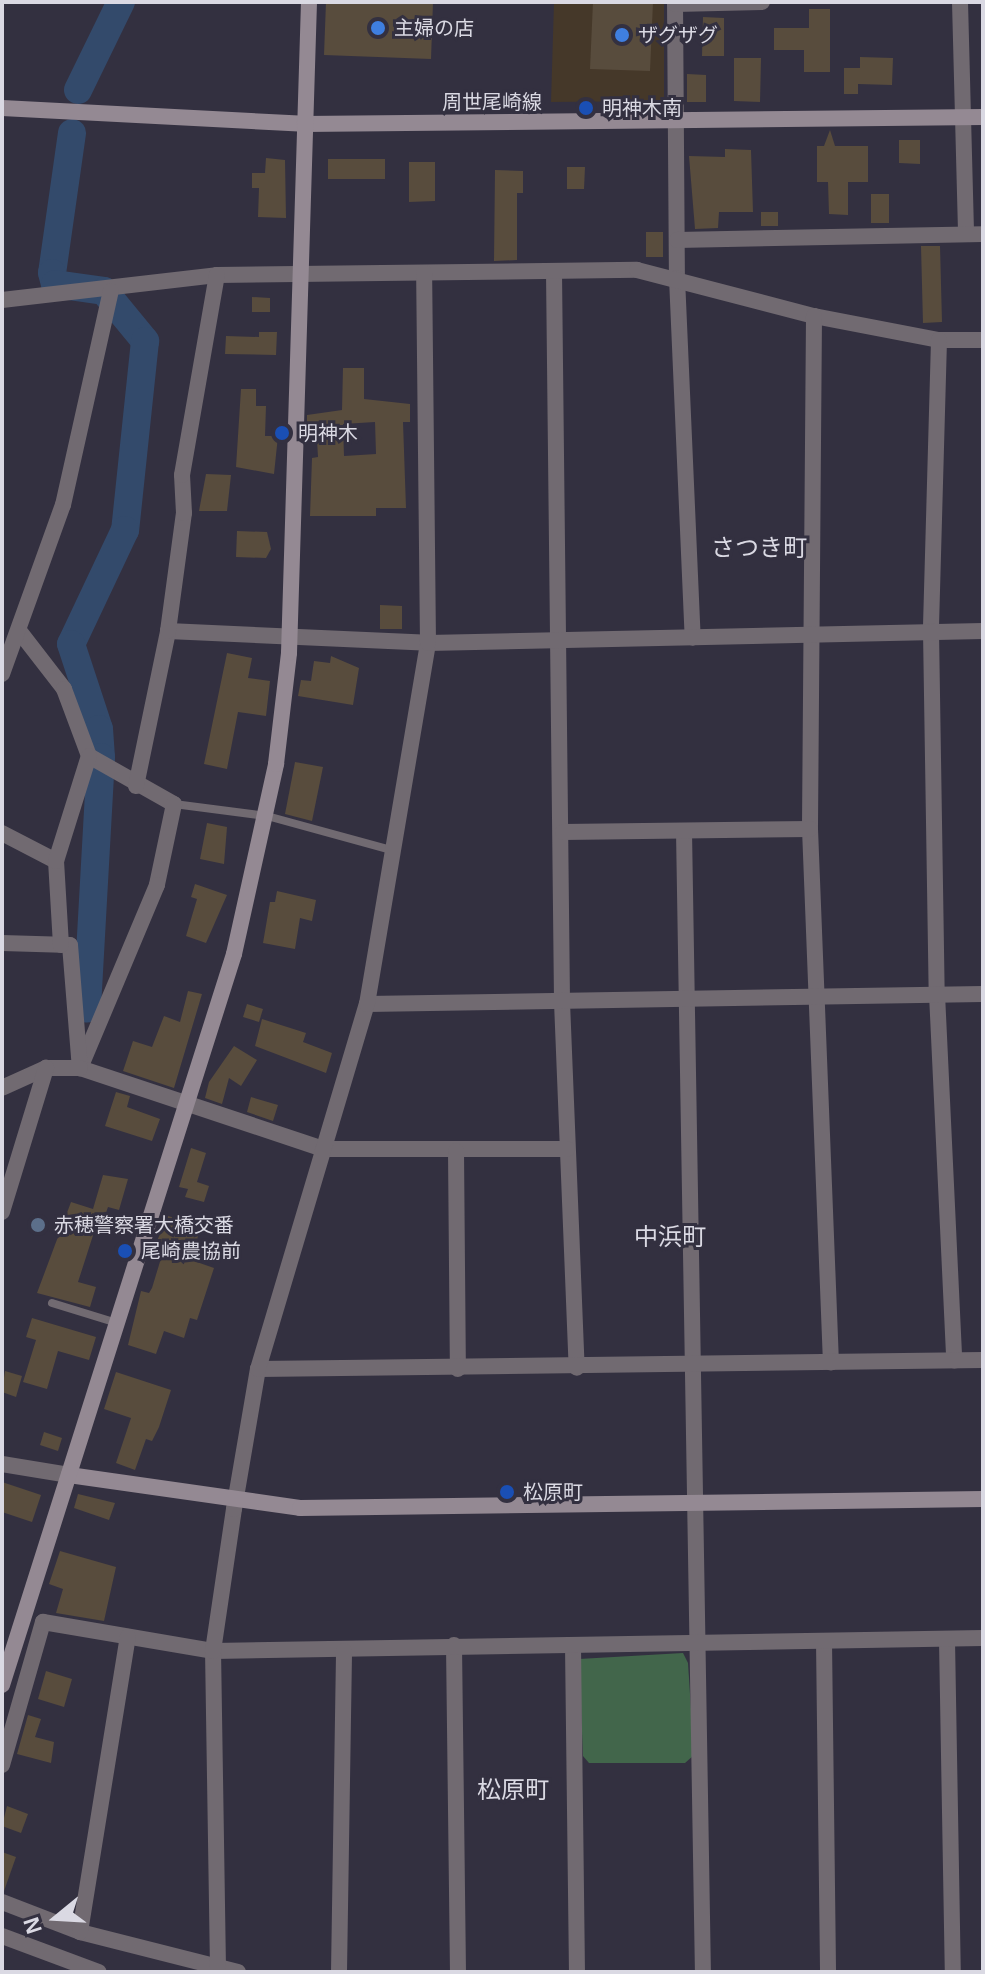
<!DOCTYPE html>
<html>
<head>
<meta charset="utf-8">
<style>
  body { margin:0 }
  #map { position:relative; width:985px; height:1974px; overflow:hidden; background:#333040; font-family:Helvetica,"Noto Sans JP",sans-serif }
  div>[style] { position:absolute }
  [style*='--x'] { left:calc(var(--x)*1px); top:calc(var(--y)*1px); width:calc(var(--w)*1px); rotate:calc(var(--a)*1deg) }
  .commercial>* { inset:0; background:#453829 }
  .green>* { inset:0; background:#42664b }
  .river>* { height:28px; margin:-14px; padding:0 14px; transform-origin:14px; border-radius:14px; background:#334a6b }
  .building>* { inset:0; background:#584c3d }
  .lane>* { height:8px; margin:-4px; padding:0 4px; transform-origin:4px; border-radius:4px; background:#716a71 }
  .street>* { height:16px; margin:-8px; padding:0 8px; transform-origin:8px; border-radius:8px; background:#716a71 }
  .secondary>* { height:16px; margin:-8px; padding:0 8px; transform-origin:8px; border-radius:8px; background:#948993 }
  .dots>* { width:22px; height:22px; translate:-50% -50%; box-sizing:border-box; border:4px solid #333040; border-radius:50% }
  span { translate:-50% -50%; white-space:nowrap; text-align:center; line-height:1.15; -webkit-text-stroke:6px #333040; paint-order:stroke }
  .poi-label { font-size:20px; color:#dad9e3 }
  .left { translate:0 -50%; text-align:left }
  .street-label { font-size:20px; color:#dad9e3 }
  .quarter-label { font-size:24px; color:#dad9e3 }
  .frame { position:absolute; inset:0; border:4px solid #dad9e3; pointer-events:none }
  .north { position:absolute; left:16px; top:1878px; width:80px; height:80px; -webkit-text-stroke:6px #333040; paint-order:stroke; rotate:252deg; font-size:22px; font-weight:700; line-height:32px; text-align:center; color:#dad9e3 }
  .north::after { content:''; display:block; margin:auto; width:28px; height:36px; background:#dad9e3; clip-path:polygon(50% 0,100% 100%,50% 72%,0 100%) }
</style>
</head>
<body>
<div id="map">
  <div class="commercial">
    <i style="clip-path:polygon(554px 2px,664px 2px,664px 101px,551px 102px)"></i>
  </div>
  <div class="green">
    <i style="clip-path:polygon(683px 1653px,688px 1663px,694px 1755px,685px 1763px,589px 1763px,583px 1756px,579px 1659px)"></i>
  </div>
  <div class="river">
    <i style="--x:78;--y:90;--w:98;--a:-64"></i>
    <i style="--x:72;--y:133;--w:141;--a:98.1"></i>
    <i style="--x:52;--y:273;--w:11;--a:75"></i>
    <i style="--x:55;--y:284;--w:49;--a:8.1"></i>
    <i style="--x:104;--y:291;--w:65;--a:50.6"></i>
    <i style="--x:145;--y:341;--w:190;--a:96"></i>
    <i style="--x:125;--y:530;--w:126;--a:115.3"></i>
    <i style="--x:71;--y:644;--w:89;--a:71.8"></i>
    <i style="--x:99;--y:729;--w:28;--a:86"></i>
    <i style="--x:101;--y:757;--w:252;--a:93.2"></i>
  </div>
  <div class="building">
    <i style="clip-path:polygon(326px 2px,433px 2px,431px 59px,324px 55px)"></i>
    <i style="clip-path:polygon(593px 2px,653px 2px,650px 71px,590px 69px)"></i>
    <i style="clip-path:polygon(809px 9px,830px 9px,830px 72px,804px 72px,804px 50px,774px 50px,774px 28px,809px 28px)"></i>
    <i style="clip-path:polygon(703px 17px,724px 18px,724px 56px,702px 56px)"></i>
    <i style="clip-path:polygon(860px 57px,893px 58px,892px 85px,858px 84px,858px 94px,844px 94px,844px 68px,860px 68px)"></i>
    <i style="clip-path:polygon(734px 58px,761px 58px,760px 102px,734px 101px)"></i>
    <i style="clip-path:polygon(687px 74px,706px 75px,706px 102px,687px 102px)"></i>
    <i style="clip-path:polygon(830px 130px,835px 146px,868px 146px,868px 182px,848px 182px,848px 215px,829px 214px,828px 182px,817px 182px,817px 146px,824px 146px)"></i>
    <i style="clip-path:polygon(899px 140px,920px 140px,920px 164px,899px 163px)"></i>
    <i style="clip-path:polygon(725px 149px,751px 150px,753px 212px,719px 212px,718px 228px,695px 229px,689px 156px,725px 157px)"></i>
    <i style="clip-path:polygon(266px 158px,285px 160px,286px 218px,258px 217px,259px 188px,252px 188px,252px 173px,265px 173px)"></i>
    <i style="clip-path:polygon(328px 159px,385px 159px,385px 179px,328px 179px)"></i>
    <i style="clip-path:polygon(409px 162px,435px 162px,435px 201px,409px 202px)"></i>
    <i style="clip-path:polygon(567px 167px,585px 167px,584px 189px,567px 189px)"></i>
    <i style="clip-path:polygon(495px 170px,523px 171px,523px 193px,517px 193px,517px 260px,494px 261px)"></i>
    <i style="clip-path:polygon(871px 194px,889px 194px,889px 223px,871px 223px)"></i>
    <i style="clip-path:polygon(761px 212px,778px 212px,778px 226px,761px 226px)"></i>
    <i style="clip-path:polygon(646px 232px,663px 232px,663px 257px,646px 257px)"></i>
    <i style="clip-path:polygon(921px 246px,940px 246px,942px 322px,923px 323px)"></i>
    <i style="clip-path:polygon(252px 297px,270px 298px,270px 312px,252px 312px)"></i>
    <i style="clip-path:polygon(259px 332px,277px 332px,276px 355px,225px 354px,226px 336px,259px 337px)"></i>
    <i style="clip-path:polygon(evenodd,343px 368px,364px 368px,364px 399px,410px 404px,410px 422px,403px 422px,406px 508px,376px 508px,376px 516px,310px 516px,312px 458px,318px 457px,316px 424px,307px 424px,307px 415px,342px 410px,343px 368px,375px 422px,376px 454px,344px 456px,343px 424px,375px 422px)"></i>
    <i style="clip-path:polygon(241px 389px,256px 389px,256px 406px,266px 406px,265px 436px,278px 436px,274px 474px,236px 467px)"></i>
    <i style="clip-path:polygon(206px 474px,231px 475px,227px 511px,199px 511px)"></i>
    <i style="clip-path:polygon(237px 531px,267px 532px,271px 549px,266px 558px,236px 557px)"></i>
    <i style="clip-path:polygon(380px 605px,402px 606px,402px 629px,380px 629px)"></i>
    <i style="clip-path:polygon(227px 653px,252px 658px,248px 678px,270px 681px,266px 716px,238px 712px,227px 769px,204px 764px)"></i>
    <i style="clip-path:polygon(331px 656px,359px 668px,353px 705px,298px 696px,301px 680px,311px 681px,314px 661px,330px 663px)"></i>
    <i style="clip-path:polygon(295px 762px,323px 767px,312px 821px,285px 814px)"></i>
    <i style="clip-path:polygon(207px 823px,227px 827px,224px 864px,200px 859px)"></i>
    <i style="clip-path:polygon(195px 884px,227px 895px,206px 943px,186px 936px,197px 899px,191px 897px)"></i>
    <i style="clip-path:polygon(277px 891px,316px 900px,312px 921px,300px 918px,295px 949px,263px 943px,270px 902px,275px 902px)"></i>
    <i style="clip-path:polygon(188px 991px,202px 994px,174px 1088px,123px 1071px,133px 1041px,152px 1047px,164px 1016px,180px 1022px)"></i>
    <i style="clip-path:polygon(247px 1004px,263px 1009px,259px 1022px,243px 1017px)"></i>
    <i style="clip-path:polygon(262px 1019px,306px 1033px,303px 1042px,332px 1053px,326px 1073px,255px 1046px)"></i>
    <i style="clip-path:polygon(234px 1046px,257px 1060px,241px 1086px,229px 1078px,222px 1104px,205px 1098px,209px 1082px)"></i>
    <i style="clip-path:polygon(116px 1092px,130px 1096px,127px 1107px,160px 1119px,152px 1141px,105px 1126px)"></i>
    <i style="clip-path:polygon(251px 1097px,278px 1105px,273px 1121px,247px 1112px)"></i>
    <i style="clip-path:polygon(191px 1148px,206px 1153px,197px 1182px,209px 1186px,204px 1202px,185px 1197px,188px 1189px,179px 1187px)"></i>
    <i style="clip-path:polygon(103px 1175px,128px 1179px,119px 1210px,108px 1207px,102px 1224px,97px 1223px,78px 1282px,96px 1287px,90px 1307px,37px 1293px,71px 1202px,93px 1209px)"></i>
    <i style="clip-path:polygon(168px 1216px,201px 1226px,191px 1260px,214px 1268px,197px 1320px,190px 1318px,184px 1338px,164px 1331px,156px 1354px,128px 1345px,141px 1291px,149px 1293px,152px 1288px,162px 1255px,152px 1252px)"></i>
    <i style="clip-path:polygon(32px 1318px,96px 1337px,89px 1360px,58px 1351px,47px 1389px,23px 1382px,36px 1340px,26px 1337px)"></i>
    <i style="clip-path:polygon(5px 1371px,22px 1376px,16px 1397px,2px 1392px)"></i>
    <i style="clip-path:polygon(116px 1372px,171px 1390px,159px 1427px,152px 1441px,146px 1439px,135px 1470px,116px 1463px,131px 1418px,104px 1409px)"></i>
    <i style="clip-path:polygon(44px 1432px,62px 1438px,58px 1451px,40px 1445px)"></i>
    <i style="clip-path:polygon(2px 1482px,41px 1495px,32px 1522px,2px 1512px)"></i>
    <i style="clip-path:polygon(78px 1494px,115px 1503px,109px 1520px,74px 1508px)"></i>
    <i style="clip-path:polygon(60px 1551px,116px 1567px,104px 1621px,56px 1613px,63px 1589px,49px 1584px)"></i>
    <i style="clip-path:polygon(46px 1671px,72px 1679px,64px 1707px,38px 1699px)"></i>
    <i style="clip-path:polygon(28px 1715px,41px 1719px,35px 1737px,54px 1742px,51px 1763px,17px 1754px)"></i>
    <i style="clip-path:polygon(7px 1806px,28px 1814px,21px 1833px,2px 1826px)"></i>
    <i style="clip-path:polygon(2px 1852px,16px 1857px,4px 1891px,2px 1891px)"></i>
  </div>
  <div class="lane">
    <i style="--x:174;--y:804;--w:94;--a:7.4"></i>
    <i style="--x:267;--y:816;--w:133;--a:15.3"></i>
    <i style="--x:52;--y:1303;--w:68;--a:17.1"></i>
  </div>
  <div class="street">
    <i style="--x:675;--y:2;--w:276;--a:89.6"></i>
    <i style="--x:677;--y:278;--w:360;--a:87.5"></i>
    <i style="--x:960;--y:2;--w:232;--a:88.5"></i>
    <i style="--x:675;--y:4;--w:87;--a:-1.3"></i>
    <i style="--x:677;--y:240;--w:306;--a:-1.1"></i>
    <i style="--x:554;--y:272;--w:730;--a:89.37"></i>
    <i style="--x:562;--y:1002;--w:366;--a:87.7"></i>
    <i style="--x:2;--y:300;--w:216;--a:-6.6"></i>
    <i style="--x:217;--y:275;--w:420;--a:-0.7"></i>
    <i style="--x:637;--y:270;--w:183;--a:14.6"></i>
    <i style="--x:814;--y:316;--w:127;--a:10.9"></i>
    <i style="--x:939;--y:340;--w:44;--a:0"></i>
    <i style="--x:814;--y:316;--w:513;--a:90.45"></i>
    <i style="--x:810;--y:829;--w:534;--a:87.75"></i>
    <i style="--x:939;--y:340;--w:291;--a:91.6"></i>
    <i style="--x:931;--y:631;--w:363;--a:89.1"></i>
    <i style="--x:937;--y:994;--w:367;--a:87.3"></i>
    <i style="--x:168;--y:631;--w:260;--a:2.6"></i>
    <i style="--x:428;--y:643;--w:555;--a:-1.24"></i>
    <i style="--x:20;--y:632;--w:72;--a:52.3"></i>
    <i style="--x:64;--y:689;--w:72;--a:69.5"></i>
    <i style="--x:89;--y:756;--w:98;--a:29.5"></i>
    <i style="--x:174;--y:804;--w:83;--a:101.9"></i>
    <i style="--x:157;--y:885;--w:199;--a:112.8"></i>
    <i style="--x:80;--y:1068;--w:256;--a:18.4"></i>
    <i style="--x:323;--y:1149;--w:244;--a:0"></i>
    <i style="--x:2;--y:674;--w:180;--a:-70.2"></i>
    <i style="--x:63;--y:505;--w:219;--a:-77.4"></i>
    <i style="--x:136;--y:786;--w:158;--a:-78.3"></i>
    <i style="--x:168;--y:631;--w:119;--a:-82.3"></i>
    <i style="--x:184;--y:513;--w:38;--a:-93"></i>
    <i style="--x:182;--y:475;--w:203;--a:-80.1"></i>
    <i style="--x:684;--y:831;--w:1141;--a:89.05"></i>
    <i style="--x:563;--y:832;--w:247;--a:-0.7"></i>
    <i style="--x:2;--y:833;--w:61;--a:27.4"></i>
    <i style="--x:2;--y:943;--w:68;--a:1.7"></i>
    <i style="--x:70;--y:945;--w:123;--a:85.4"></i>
    <i style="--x:80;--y:1068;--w:34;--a:180"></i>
    <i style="--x:46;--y:1068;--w:48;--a:155.6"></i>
    <i style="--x:61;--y:945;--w:84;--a:-93.4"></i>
    <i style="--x:56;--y:861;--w:110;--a:-72.6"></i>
    <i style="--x:367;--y:1004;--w:616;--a:-0.93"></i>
    <i style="--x:456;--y:1151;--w:218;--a:89.5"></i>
    <i style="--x:2;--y:1212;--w:151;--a:-73"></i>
    <i style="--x:258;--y:1369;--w:725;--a:-0.71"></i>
    <i style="--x:2;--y:1464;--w:68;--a:9.3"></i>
    <i style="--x:947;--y:1640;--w:332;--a:89"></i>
    <i style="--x:824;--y:1641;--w:331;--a:89.3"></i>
    <i style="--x:454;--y:1645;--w:327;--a:89.3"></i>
    <i style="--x:573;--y:1646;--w:326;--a:89.3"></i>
    <i style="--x:2;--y:1765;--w:149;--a:-74"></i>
    <i style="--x:43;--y:1622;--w:172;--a:9.7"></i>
    <i style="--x:213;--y:1651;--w:770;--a:-0.97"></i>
    <i style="--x:2;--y:1902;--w:84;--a:21"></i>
    <i style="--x:80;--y:1932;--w:163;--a:14.2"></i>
    <i style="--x:80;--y:1932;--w:299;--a:-80.8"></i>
    <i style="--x:2;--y:1936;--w:103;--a:20.4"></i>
    <i style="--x:218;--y:1968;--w:317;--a:-90.9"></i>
    <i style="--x:213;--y:1651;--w:144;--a:-81.6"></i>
    <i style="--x:234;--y:1509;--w:142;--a:-80.3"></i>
    <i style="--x:258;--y:1369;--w:381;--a:-73.4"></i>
    <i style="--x:367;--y:1004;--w:366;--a:-80.4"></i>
    <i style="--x:428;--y:643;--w:370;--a:-90.6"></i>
    <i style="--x:339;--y:1972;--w:321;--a:-89.1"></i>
  </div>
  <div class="secondary">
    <i style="--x:2;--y:108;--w:302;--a:3"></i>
    <i style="--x:304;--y:124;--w:679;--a:-0.59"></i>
    <i style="--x:69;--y:1475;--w:233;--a:8.1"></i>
    <i style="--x:300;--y:1508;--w:683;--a:-0.75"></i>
    <i style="--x:2;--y:1685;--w:767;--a:-72.39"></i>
    <i style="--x:234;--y:954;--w:195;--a:-77.5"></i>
    <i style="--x:276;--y:764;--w:112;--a:-83.3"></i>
    <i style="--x:289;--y:653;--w:651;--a:-88.24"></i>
  </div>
  <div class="dots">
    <i style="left:378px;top:28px;background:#3f7fe0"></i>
    <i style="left:622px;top:35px;background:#3f7fe0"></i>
    <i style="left:586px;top:108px;background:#1a4fb4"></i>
    <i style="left:282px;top:433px;background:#1a4fb4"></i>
    <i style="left:38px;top:1225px;background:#5c6f8a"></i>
    <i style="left:125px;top:1251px;background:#1a4fb4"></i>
    <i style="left:507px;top:1492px;background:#1a4fb4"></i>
  </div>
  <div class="poi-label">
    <span class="left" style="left:394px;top:28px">主婦の店</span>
    <span class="left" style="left:638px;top:35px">ザグザグ</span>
    <span class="left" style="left:602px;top:108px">明神木南</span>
    <span class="left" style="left:298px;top:433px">明神木</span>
    <span class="left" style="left:54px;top:1225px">赤穂警察署大橋交番</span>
    <span class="left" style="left:141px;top:1251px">尾崎農協前</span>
    <span class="left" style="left:523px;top:1492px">松原町</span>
  </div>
  <div class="street-label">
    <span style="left:492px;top:102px">周世尾崎線</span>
  </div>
  <div class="quarter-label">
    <span style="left:759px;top:548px">さつき町</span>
    <span style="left:670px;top:1237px">中浜町</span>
    <span style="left:513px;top:1790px">松原町</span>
  </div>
  <div class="frame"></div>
  <div class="north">N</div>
</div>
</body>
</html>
